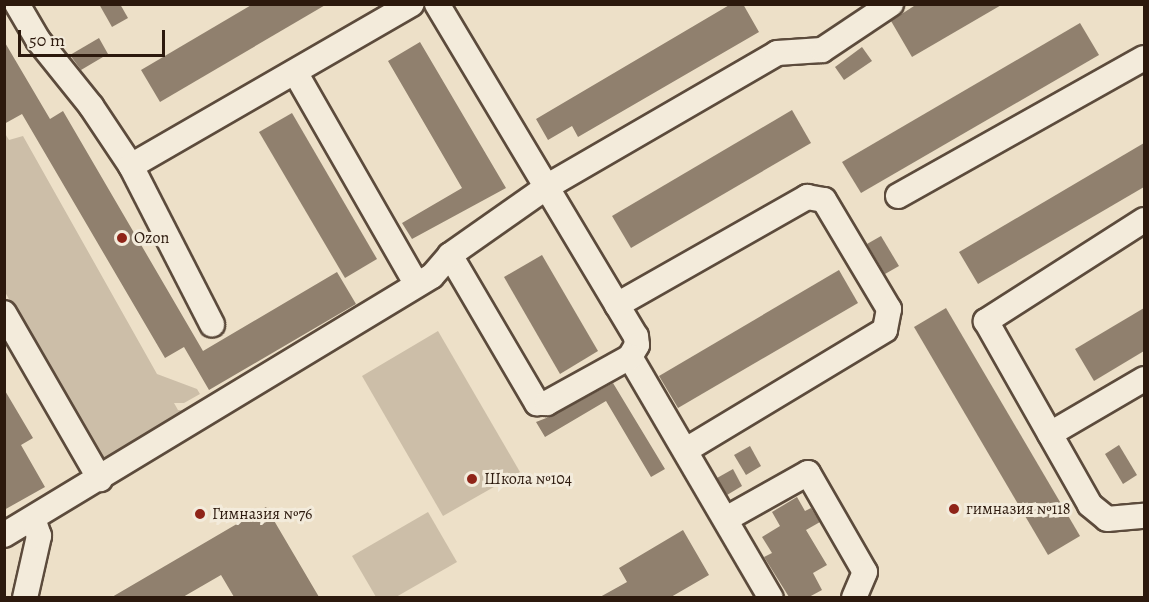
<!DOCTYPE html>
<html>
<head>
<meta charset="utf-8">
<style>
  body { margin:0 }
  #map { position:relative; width:1149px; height:602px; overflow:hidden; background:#ede0c8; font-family:Alegreya,serif }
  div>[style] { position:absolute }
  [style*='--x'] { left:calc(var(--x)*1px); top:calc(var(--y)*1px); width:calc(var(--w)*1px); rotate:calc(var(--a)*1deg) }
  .green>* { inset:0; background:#ccbea8 }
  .building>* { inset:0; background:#90806e }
  .roads { filter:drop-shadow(2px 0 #5c4b3c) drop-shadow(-2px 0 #5c4b3c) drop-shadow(0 2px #5c4b3c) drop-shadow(0 -2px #5c4b3c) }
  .minor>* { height:24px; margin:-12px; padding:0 12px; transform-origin:12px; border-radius:12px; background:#f3ebdb }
  .dots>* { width:16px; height:16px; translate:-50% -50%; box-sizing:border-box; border:3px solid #f3ebdb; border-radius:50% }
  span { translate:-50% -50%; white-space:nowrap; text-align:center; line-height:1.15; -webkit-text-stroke:6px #f3ebdb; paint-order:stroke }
  .poi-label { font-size:16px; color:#2c190d }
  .left { translate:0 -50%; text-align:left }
  .frame { position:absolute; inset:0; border:6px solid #2c190d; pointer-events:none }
  .scale { position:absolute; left:18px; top:30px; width:147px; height:27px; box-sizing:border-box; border:3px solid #2c190d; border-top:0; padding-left:8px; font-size:18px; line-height:21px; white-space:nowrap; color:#2c190d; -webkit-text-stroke:4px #f3ebdb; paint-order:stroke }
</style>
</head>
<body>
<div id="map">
  <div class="green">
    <i style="clip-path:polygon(4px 132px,9px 140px,23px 136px,157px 374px,197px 389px,200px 394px,184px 403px,174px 403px,178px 410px,189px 411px,102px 463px,5px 292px)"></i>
    <i style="clip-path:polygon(438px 331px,520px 472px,443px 516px,362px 376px)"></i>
    <i style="clip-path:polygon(428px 512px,457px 562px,396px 597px,376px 597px,352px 556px)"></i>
  </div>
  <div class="building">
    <i style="clip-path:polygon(99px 4px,120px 4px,128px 18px,112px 27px)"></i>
    <i style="clip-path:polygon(253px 4px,327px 4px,160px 102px,141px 70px)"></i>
    <i style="clip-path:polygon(731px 4px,743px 4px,759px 32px,578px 137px,572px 126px,548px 140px,536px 119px)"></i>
    <i style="clip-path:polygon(917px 4px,1003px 4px,912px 57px,891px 21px)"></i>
    <i style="clip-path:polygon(1080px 23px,1099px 55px,861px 193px,842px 162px)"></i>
    <i style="clip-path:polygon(99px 38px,108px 54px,81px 70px,70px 55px)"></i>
    <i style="clip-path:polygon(4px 41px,50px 119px,63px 111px,203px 351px,337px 272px,356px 304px,209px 390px,184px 347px,165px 358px,22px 114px,4px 124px)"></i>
    <i style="clip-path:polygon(420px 42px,506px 188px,412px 239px,402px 223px,462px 188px,388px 61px)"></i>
    <i style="clip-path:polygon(862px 47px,872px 61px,844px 80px,835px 67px)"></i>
    <i style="clip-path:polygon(792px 110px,811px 143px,631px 248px,612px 216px)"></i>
    <i style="clip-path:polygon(292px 113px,377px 259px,345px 278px,259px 132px)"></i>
    <i style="clip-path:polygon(1144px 143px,1144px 187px,978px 284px,959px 252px)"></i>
    <i style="clip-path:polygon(881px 236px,899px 266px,885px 274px,867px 244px)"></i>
    <i style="clip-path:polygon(542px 255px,598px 351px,560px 374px,504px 277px)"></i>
    <i style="clip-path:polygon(839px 270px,858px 303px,678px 408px,659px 376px)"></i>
    <i style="clip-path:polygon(946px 308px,1080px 536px,1048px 555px,914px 327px)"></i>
    <i style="clip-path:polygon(1144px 308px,1144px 351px,1094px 381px,1075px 349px)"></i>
    <i style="clip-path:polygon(613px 383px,665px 469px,651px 477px,606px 401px,545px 437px,536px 422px,554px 415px)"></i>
    <i style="clip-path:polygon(4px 389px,33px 438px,21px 445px,45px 487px,4px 510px)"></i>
    <i style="clip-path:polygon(1119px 445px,1137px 475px,1123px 484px,1105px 454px)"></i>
    <i style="clip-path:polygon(750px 446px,761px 466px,746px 475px,734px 455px)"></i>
    <i style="clip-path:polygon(733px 469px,742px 486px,727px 495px,717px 478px)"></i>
    <i style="clip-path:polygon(797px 497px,805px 511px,811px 508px,820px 522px,806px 530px,827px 565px,813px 573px,822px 590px,809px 597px,789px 597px,764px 557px,772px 553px,762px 537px,780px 526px,772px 512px)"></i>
    <i style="clip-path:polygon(266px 507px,319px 597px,234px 597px,221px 575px,183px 597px,112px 597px)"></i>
    <i style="clip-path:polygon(683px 530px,709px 575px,671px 597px,600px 597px,627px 582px,619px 568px)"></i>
  </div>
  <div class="roads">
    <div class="minor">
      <i style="--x:17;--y:4;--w:42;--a:59.7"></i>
      <i style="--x:38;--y:40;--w:85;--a:51.2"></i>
      <i style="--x:91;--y:106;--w:72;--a:56.3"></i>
      <i style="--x:131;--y:166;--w:178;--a:62.9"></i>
      <i style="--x:437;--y:4;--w:387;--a:59.1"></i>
      <i style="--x:636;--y:336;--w:9;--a:84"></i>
      <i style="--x:637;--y:345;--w:14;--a:120"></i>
      <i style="--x:630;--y:357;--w:279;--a:59.7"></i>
      <i style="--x:295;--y:72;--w:245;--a:60.2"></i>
      <i style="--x:131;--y:166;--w:324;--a:-30"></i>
      <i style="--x:898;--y:196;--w:282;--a:-29.3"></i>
      <i style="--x:1144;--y:220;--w:188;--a:147.4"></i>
      <i style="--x:986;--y:321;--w:211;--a:60.5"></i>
      <i style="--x:1090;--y:505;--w:22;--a:39"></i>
      <i style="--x:1107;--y:519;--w:37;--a:-5"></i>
      <i style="--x:450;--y:255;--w:172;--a:59.6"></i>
      <i style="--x:537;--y:403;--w:10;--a:0"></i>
      <i style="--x:547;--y:403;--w:95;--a:-29"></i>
      <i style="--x:617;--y:305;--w:219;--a:-29.6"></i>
      <i style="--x:807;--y:197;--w:17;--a:10"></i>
      <i style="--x:824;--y:200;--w:127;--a:59.2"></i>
      <i style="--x:889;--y:309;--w:21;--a:101"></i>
      <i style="--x:885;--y:330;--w:232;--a:148.9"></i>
      <i style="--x:4;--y:313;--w:192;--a:60"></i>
      <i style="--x:1050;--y:434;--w:109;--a:-30.3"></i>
      <i style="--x:726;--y:519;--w:94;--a:-29.3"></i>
      <i style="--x:808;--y:473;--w:114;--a:60.1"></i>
      <i style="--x:865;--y:572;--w:28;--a:113"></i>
      <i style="--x:4;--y:535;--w:500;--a:-31.18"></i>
      <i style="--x:432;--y:276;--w:28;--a:-49"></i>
      <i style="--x:450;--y:255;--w:120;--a:-35.1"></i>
      <i style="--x:548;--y:186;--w:265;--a:-30.1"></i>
      <i style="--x:777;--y:53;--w:45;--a:-3.8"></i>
      <i style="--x:822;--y:50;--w:83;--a:-33.7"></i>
      <i style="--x:25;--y:598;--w:64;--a:-77.3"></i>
      <i style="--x:39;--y:536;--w:18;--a:-109"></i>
    </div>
  </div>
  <div class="dots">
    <i style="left:122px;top:238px;background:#8f2418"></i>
    <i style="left:472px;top:479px;background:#8f2418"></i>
    <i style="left:954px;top:509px;background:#8f2418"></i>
    <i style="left:200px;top:514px;background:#8f2418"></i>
  </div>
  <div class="poi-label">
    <span class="left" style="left:134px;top:238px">Ozon</span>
    <span class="left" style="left:484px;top:479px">Школа №104</span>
    <span class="left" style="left:966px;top:509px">гимназия №118</span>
    <span class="left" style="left:212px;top:514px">Гимназия №76</span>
  </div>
  <div class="frame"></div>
  <div class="scale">50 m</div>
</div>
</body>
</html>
